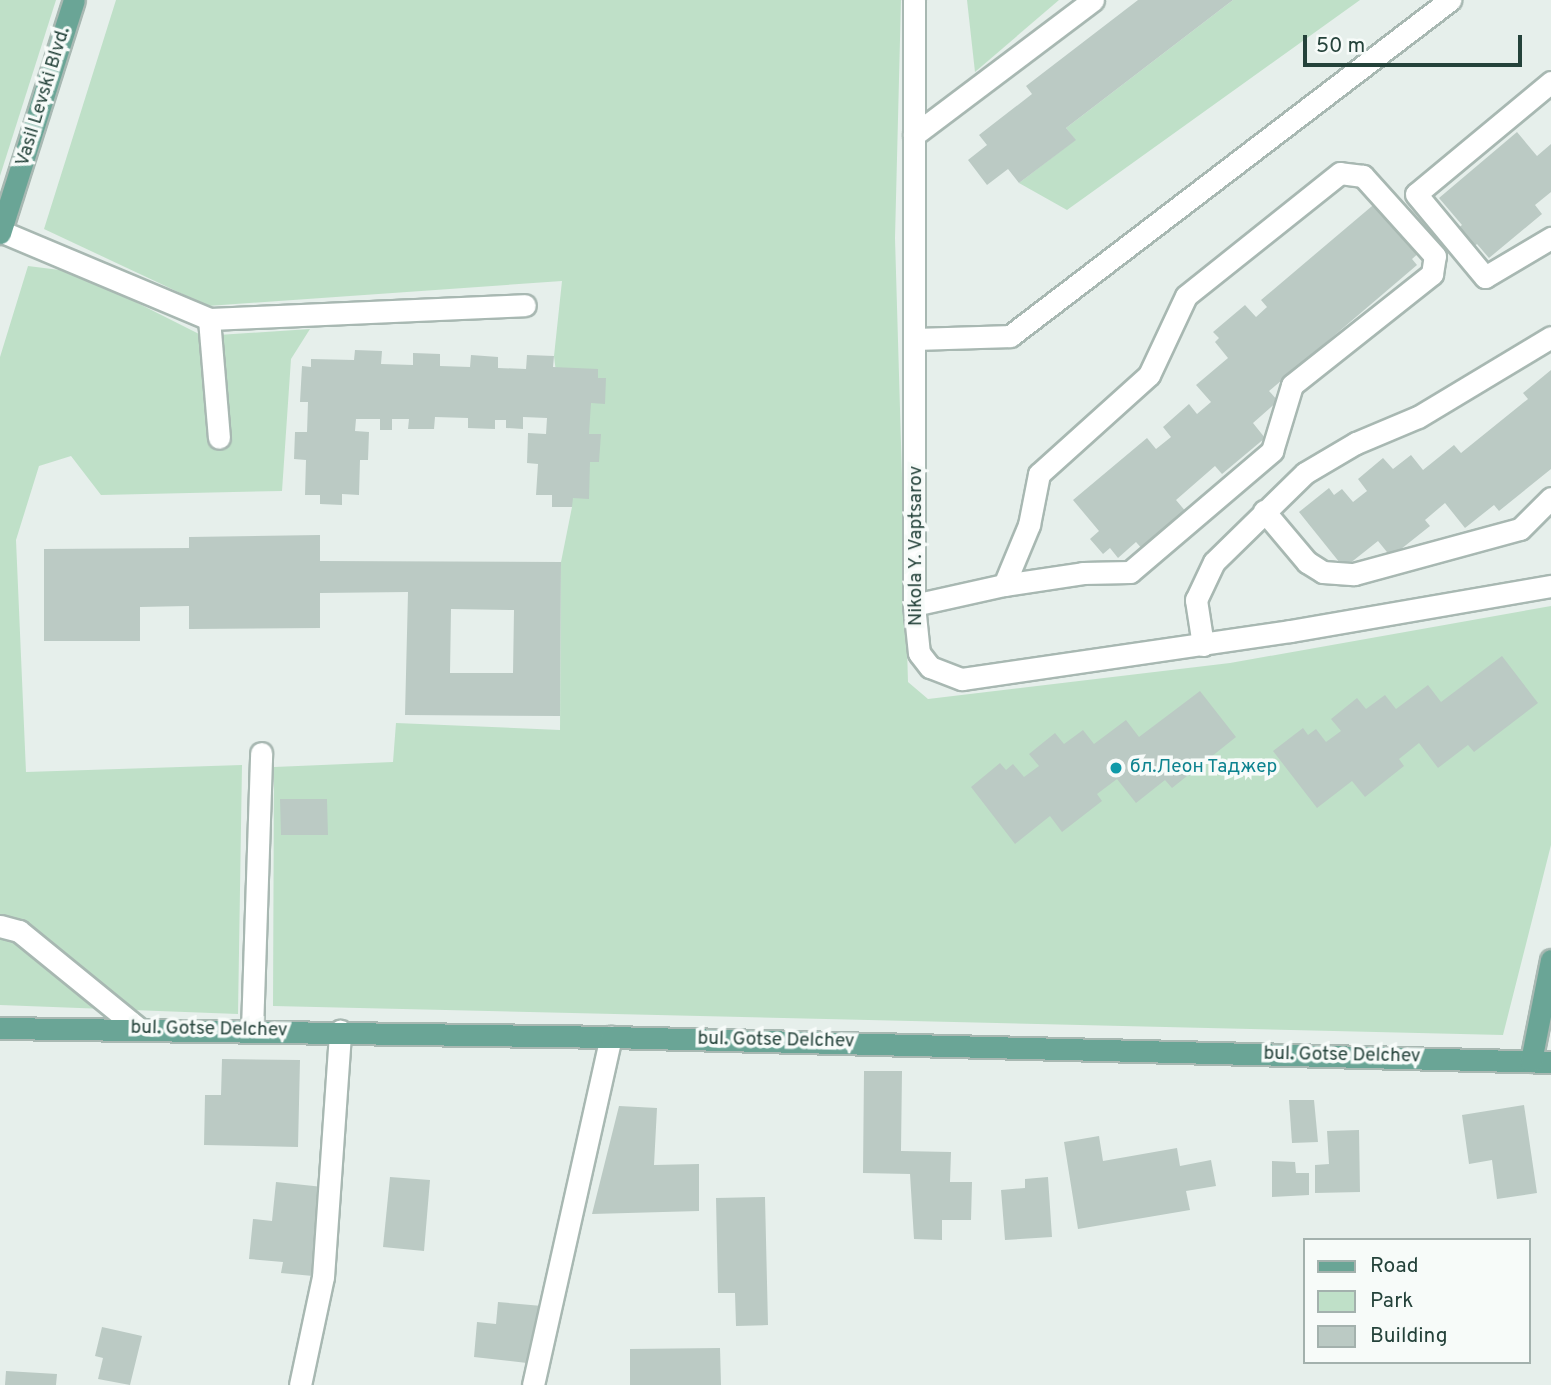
<!DOCTYPE html>
<html>
<head>
<meta charset="utf-8">
<style>
  body { margin:0 }
  #map { position:relative; width:1551px; height:1385px; overflow:hidden; background:#e6efeb; font-family:Overpass,sans-serif }
  div>[style] { position:absolute }
  [style*='--x'] { left:calc(var(--x)*1px); top:calc(var(--y)*1px); width:calc(var(--w)*1px); rotate:calc(var(--a)*1deg) }
  .green>* { inset:0; background:#bfe0c8 }
  .building>* { inset:0; background:#bbcac4 }
  .roads { filter:drop-shadow(2px 0 #a8b8b2) drop-shadow(-2px 0 #a8b8b2) drop-shadow(0 2px #a8b8b2) drop-shadow(0 -2px #a8b8b2) }
  .minor>* { height:21px; margin:-10.5px; padding:0 10.5px; transform-origin:10.5px; border-radius:10.5px; background:#fff }
  .major>* { height:21px; margin:-10.5px; padding:0 10.5px; transform-origin:10.5px; border-radius:10.5px; background:#6aa596 }
  .dots>* { width:19px; height:19px; translate:-50% -50%; box-sizing:border-box; border:4px solid #f7fbf9; border-radius:50% }
  span { translate:-50% -50%; white-space:nowrap; text-align:center; line-height:1.15; -webkit-text-stroke:7px #f7fbf9; paint-order:stroke }
  .street-label { font-size:19px; color:#24423a }
  .culture-label { font-size:19px; color:#0d838f }
  .left { translate:0 -50%; text-align:left }
  .legend { position:absolute; left:1303px; top:1238px; width:228px; height:126px; box-sizing:border-box; background:#f7fbf9; border:2px solid #a3b1ad; margin:0; padding:9px 12px; list-style:none; font-size:21px; color:#24423a }
  .legend li { display:flex; align-items:center; gap:14px; height:35px }
  .legend b { width:35px; border:2px solid #a3b1ad }
  .scale { position:absolute; left:1303px; top:35px; width:219px; height:32px; box-sizing:border-box; border:4px solid #24423a; border-top:0; padding-left:9px; font-size:21px; line-height:24px; white-space:nowrap; color:#24423a; -webkit-text-stroke:5px #f7fbf9; paint-order:stroke }
</style>
</head>
<body>
<div id="map">
  <div class="green">
    <i style="clip-path:polygon(0 0,56px 0,0 176px)"></i>
    <i style="clip-path:polygon(116px 0,901px 0,895px 238px,908px 682px,928px 699px,1230px 663px,1551px 606px,1551px 845px,1503px 1035px,273px 1006px,274px 767px,393px 762px,396px 723px,560px 730px,561px 562px,572px 507px,554px 356px,562px 281px,208px 306px,44px 229px)"></i>
    <i style="clip-path:polygon(967px 0,1059px 0,975px 72px)"></i>
    <i style="clip-path:polygon(1233px 0,1360px 0,1067px 210px,1019px 183px,1075px 140px,1066px 128px)"></i>
    <i style="clip-path:polygon(28px 266px,76px 272px,203px 336px,310px 329px,291px 359px,282px 491px,101px 495px,71px 456px,39px 466px,16px 540px,26px 772px,242px 765px,238px 1014px,0 1005px,0 357px)"></i>
  </div>
  <div class="building">
    <i style="clip-path:polygon(1138px 0,1233px 0,1066px 128px,1076px 140px,1019px 183px,1008px 169px,987px 185px,968px 160px,987px 145px,979px 135px,1032px 94px,1026px 86px)"></i>
    <i style="clip-path:polygon(1517px 132px,1537px 156px,1551px 144px,1551px 192px,1535px 205px,1542px 214px,1489px 258px,1477px 244px,1468px 252px,1452px 233px,1462px 225px,1439px 198px)"></i>
    <i style="clip-path:polygon(1378px 201px,1421px 251px,1412px 259px,1417px 265px,1269px 391px,1278px 401px,1253px 423px,1265px 438px,1222px 474px,1215px 466px,1176px 500px,1187px 513px,1143px 550px,1136px 542px,1118px 558px,1110px 548px,1103px 554px,1090px 539px,1099px 531px,1073px 500px,1147px 438px,1156px 449px,1171px 437px,1163px 427px,1189px 404px,1197px 414px,1211px 402px,1196px 385px,1228px 358px,1215px 342px,1219px 338px,1213px 332px,1245px 305px,1256px 317px,1267px 307px,1261px 300px)"></i>
    <i style="clip-path:polygon(355px 350px,382px 351px,381px 364px,413px 365px,413px 353px,440px 354px,440px 366px,470px 367px,471px 355px,498px 357px,498px 368px,526px 369px,527px 355px,554px 356px,553px 367px,598px 369px,598px 378px,606px 378px,605px 404px,591px 403px,589px 434px,601px 434px,599px 462px,590px 462px,589px 499px,573px 498px,572px 507px,552px 507px,552px 495px,536px 495px,538px 464px,527px 463px,528px 433px,546px 434px,547px 418px,523px 417px,523px 429px,506px 428px,506px 420px,495px 420px,495px 429px,468px 428px,468px 418px,435px 417px,434px 429px,408px 429px,409px 419px,392px 419px,392px 430px,380px 430px,380px 419px,356px 419px,355px 431px,369px 432px,368px 460px,360px 460px,359px 495px,342px 494px,342px 505px,320px 504px,320px 495px,305px 495px,306px 460px,294px 459px,295px 432px,307px 432px,308px 402px,300px 402px,302px 366px,311px 367px,311px 359px,354px 360px)"></i>
    <i style="clip-path:polygon(1551px 370px,1551px 469px,1499px 511px,1494px 505px,1465px 528px,1445px 503px,1425px 520px,1430px 526px,1391px 557px,1378px 541px,1344px 568px,1299px 512px,1329px 488px,1334px 495px,1342px 489px,1353px 502px,1367px 491px,1358px 479px,1383px 458px,1393px 469px,1411px 455px,1423px 470px,1454px 445px,1461px 453px,1528px 399px,1523px 393px)"></i>
    <i style="clip-path:polygon(evenodd,320px 535px,320px 561px,561px 562px,560px 716px,405px 715px,408px 592px,320px 593px,320px 628px,189px 629px,189px 606px,140px 607px,140px 641px,44px 641px,44px 549px,189px 548px,189px 537px,320px 535px,451px 609px,514px 610px,513px 673px,450px 673px,451px 609px)"></i>
    <i style="clip-path:polygon(1502px 656px,1538px 703px,1474px 752px,1468px 745px,1438px 768px,1419px 743px,1399px 759px,1404px 766px,1365px 797px,1352px 781px,1317px 808px,1273px 751px,1303px 728px,1308px 735px,1316px 729px,1326px 742px,1341px 731px,1331px 719px,1357px 698px,1366px 709px,1385px 695px,1396px 709px,1428px 685px,1441px 702px)"></i>
    <i style="clip-path:polygon(1200px 691px,1236px 737px,1172px 788px,1165px 780px,1136px 803px,1117px 779px,1097px 794px,1102px 801px,1062px 832px,1050px 816px,1015px 844px,971px 787px,1000px 763px,1006px 770px,1013px 764px,1024px 777px,1039px 766px,1029px 754px,1055px 733px,1064px 744px,1083px 730px,1094px 744px,1126px 720px,1139px 737px)"></i>
    <i style="clip-path:polygon(280px 799px,327px 799px,328px 835px,281px 835px)"></i>
    <i style="clip-path:polygon(222px 1059px,300px 1060px,298px 1147px,204px 1145px,205px 1095px,221px 1095px)"></i>
    <i style="clip-path:polygon(864px 1071px,902px 1071px,901px 1151px,951px 1152px,950px 1182px,972px 1182px,971px 1220px,942px 1220px,942px 1240px,914px 1239px,910px 1174px,863px 1173px)"></i>
    <i style="clip-path:polygon(1289px 1100px,1314px 1100px,1318px 1142px,1292px 1143px)"></i>
    <i style="clip-path:polygon(1524px 1105px,1537px 1193px,1497px 1199px,1492px 1160px,1469px 1164px,1462px 1115px)"></i>
    <i style="clip-path:polygon(619px 1106px,657px 1108px,654px 1165px,699px 1164px,699px 1211px,592px 1214px)"></i>
    <i style="clip-path:polygon(1359px 1130px,1360px 1192px,1315px 1193px,1315px 1165px,1329px 1164px,1327px 1131px)"></i>
    <i style="clip-path:polygon(1099px 1136px,1103px 1161px,1177px 1148px,1180px 1166px,1211px 1160px,1216px 1186px,1186px 1191px,1190px 1210px,1078px 1229px,1064px 1142px)"></i>
    <i style="clip-path:polygon(1272px 1161px,1295px 1162px,1296px 1173px,1309px 1173px,1309px 1195px,1272px 1197px)"></i>
    <i style="clip-path:polygon(390px 1177px,430px 1180px,424px 1251px,383px 1247px)"></i>
    <i style="clip-path:polygon(1048px 1177px,1052px 1237px,1005px 1240px,1001px 1190px,1025px 1188px,1025px 1179px)"></i>
    <i style="clip-path:polygon(276px 1182px,323px 1187px,313px 1276px,281px 1273px,283px 1262px,249px 1259px,253px 1219px,272px 1221px)"></i>
    <i style="clip-path:polygon(765px 1197px,768px 1325px,736px 1326px,735px 1293px,718px 1293px,716px 1198px)"></i>
    <i style="clip-path:polygon(498px 1302px,542px 1306px,539px 1334px,527px 1363px,474px 1357px,477px 1322px,496px 1324px)"></i>
    <i style="clip-path:polygon(102px 1327px,142px 1336px,130px 1385px,98px 1379px,103px 1358px,95px 1356px)"></i>
    <i style="clip-path:polygon(720px 1348px,721px 1385px,630px 1385px,630px 1349px)"></i>
    <i style="clip-path:polygon(6px 1371px,57px 1374px,56px 1385px,5px 1385px)"></i>
  </div>
  <div class="roads">
    <div class="minor">
      <i style="--x:914;--y:0;--w:605;--a:90"></i>
      <i style="--x:914;--y:605;--w:48;--a:84.1"></i>
      <i style="--x:919;--y:653;--w:18;--a:52"></i>
      <i style="--x:930;--y:667;--w:34;--a:21"></i>
      <i style="--x:962;--y:679;--w:331;--a:-8.3"></i>
      <i style="--x:1290;--y:631;--w:265;--a:-9.8"></i>
      <i style="--x:1551;--y:82;--w:175;--a:140.3"></i>
      <i style="--x:1416;--y:194;--w:108;--a:50.3"></i>
      <i style="--x:1485;--y:277;--w:77;--a:-30.6"></i>
      <i style="--x:914;--y:135;--w:224;--a:-37"></i>
      <i style="--x:0;--y:231;--w:227;--a:22.8"></i>
      <i style="--x:209;--y:319;--w:316;--a:-2.5"></i>
      <i style="--x:209;--y:319;--w:119;--a:85.2"></i>
      <i style="--x:917;--y:339;--w:93;--a:-1.8"></i>
      <i style="--x:1010;--y:336;--w:554;--a:-37.37"></i>
      <i style="--x:1264;--y:511;--w:67;--a:49.9"></i>
      <i style="--x:1307;--y:562;--w:19;--a:32"></i>
      <i style="--x:1323;--y:572;--w:31;--a:4"></i>
      <i style="--x:1354;--y:574;--w:172;--a:-15.2"></i>
      <i style="--x:1520;--y:529;--w:44;--a:-45"></i>
      <i style="--x:914;--y:605;--w:92;--a:-12.5"></i>
      <i style="--x:1004;--y:585;--w:80;--a:-8.6"></i>
      <i style="--x:1083;--y:573;--w:47;--a:-1.2"></i>
      <i style="--x:1130;--y:572;--w:187;--a:-40.4"></i>
      <i style="--x:1272;--y:451;--w:69;--a:-73.1"></i>
      <i style="--x:1292;--y:385;--w:179;--a:-38.4"></i>
      <i style="--x:1432;--y:274;--w:18;--a:-81"></i>
      <i style="--x:1435;--y:256;--w:108;--a:-132"></i>
      <i style="--x:1363;--y:176;--w:23;--a:-173"></i>
      <i style="--x:1340;--y:173;--w:197;--a:141.4"></i>
      <i style="--x:1186;--y:296;--w:87;--a:115.1"></i>
      <i style="--x:1149;--y:375;--w:148;--a:138"></i>
      <i style="--x:1039;--y:474;--w:52;--a:101.1"></i>
      <i style="--x:1029;--y:525;--w:65;--a:112.6"></i>
      <i style="--x:1203;--y:645;--w:46;--a:-98.8"></i>
      <i style="--x:1196;--y:600;--w:42;--a:-64.7"></i>
      <i style="--x:1214;--y:562;--w:127;--a:-44.4"></i>
      <i style="--x:1305;--y:473;--w:59;--a:-30.5"></i>
      <i style="--x:1356;--y:443;--w:67;--a:-22.8"></i>
      <i style="--x:1418;--y:417;--w:155;--a:-31"></i>
      <i style="--x:0;--y:926;--w:20;--a:15"></i>
      <i style="--x:19;--y:931;--w:155;--a:39.2"></i>
      <i style="--x:252;--y:1030;--w:277;--a:-88.1"></i>
      <i style="--x:300;--y:1385;--w:110;--a:-78"></i>
      <i style="--x:323;--y:1277;--w:247;--a:-86"></i>
      <i style="--x:533;--y:1385;--w:357;--a:-77.4"></i>
    </div>
    <div class="major">
      <i style="--x:0;--y:233;--w:244;--a:-72.4"></i>
      <i style="--x:0;--y:1028;--w:611;--a:0.84"></i>
      <i style="--x:611;--y:1037;--w:940;--a:1.52"></i>
      <i style="--x:1531;--y:1061;--w:103;--a:-78.8"></i>
    </div>
  </div>
  <div class="dots">
    <i style="left:1116px;top:768px;background:#0f9aa8"></i>
  </div>
  <div class="street-label">
    <span style="left:44px;top:97px;rotate:-73deg">Vasil Levski Blvd.</span>
    <span style="left:917px;top:546px;rotate:-90deg">Nikola Y. Vaptsarov</span>
    <span style="left:209px;top:1030px;rotate:1deg">bul. Gotse Delchev</span>
    <span style="left:776px;top:1041px;rotate:1deg">bul. Gotse Delchev</span>
    <span style="left:1342px;top:1056px;rotate:1deg">bul. Gotse Delchev</span>
  </div>
  <div class="culture-label">
    <span class="left" style="left:1130px;top:768px">бл.Леон Таджер</span>
  </div>
  <ul class="legend">
  <li><b style="height:9px;background:#6aa596"></b>Road</li>
  <li><b style="height:19px;background:#bfe0c8"></b>Park</li>
  <li><b style="height:19px;background:#bbcac4"></b>Building</li>
  </ul>
  <div class="scale">50 m</div>
</div>
</body>
</html>
